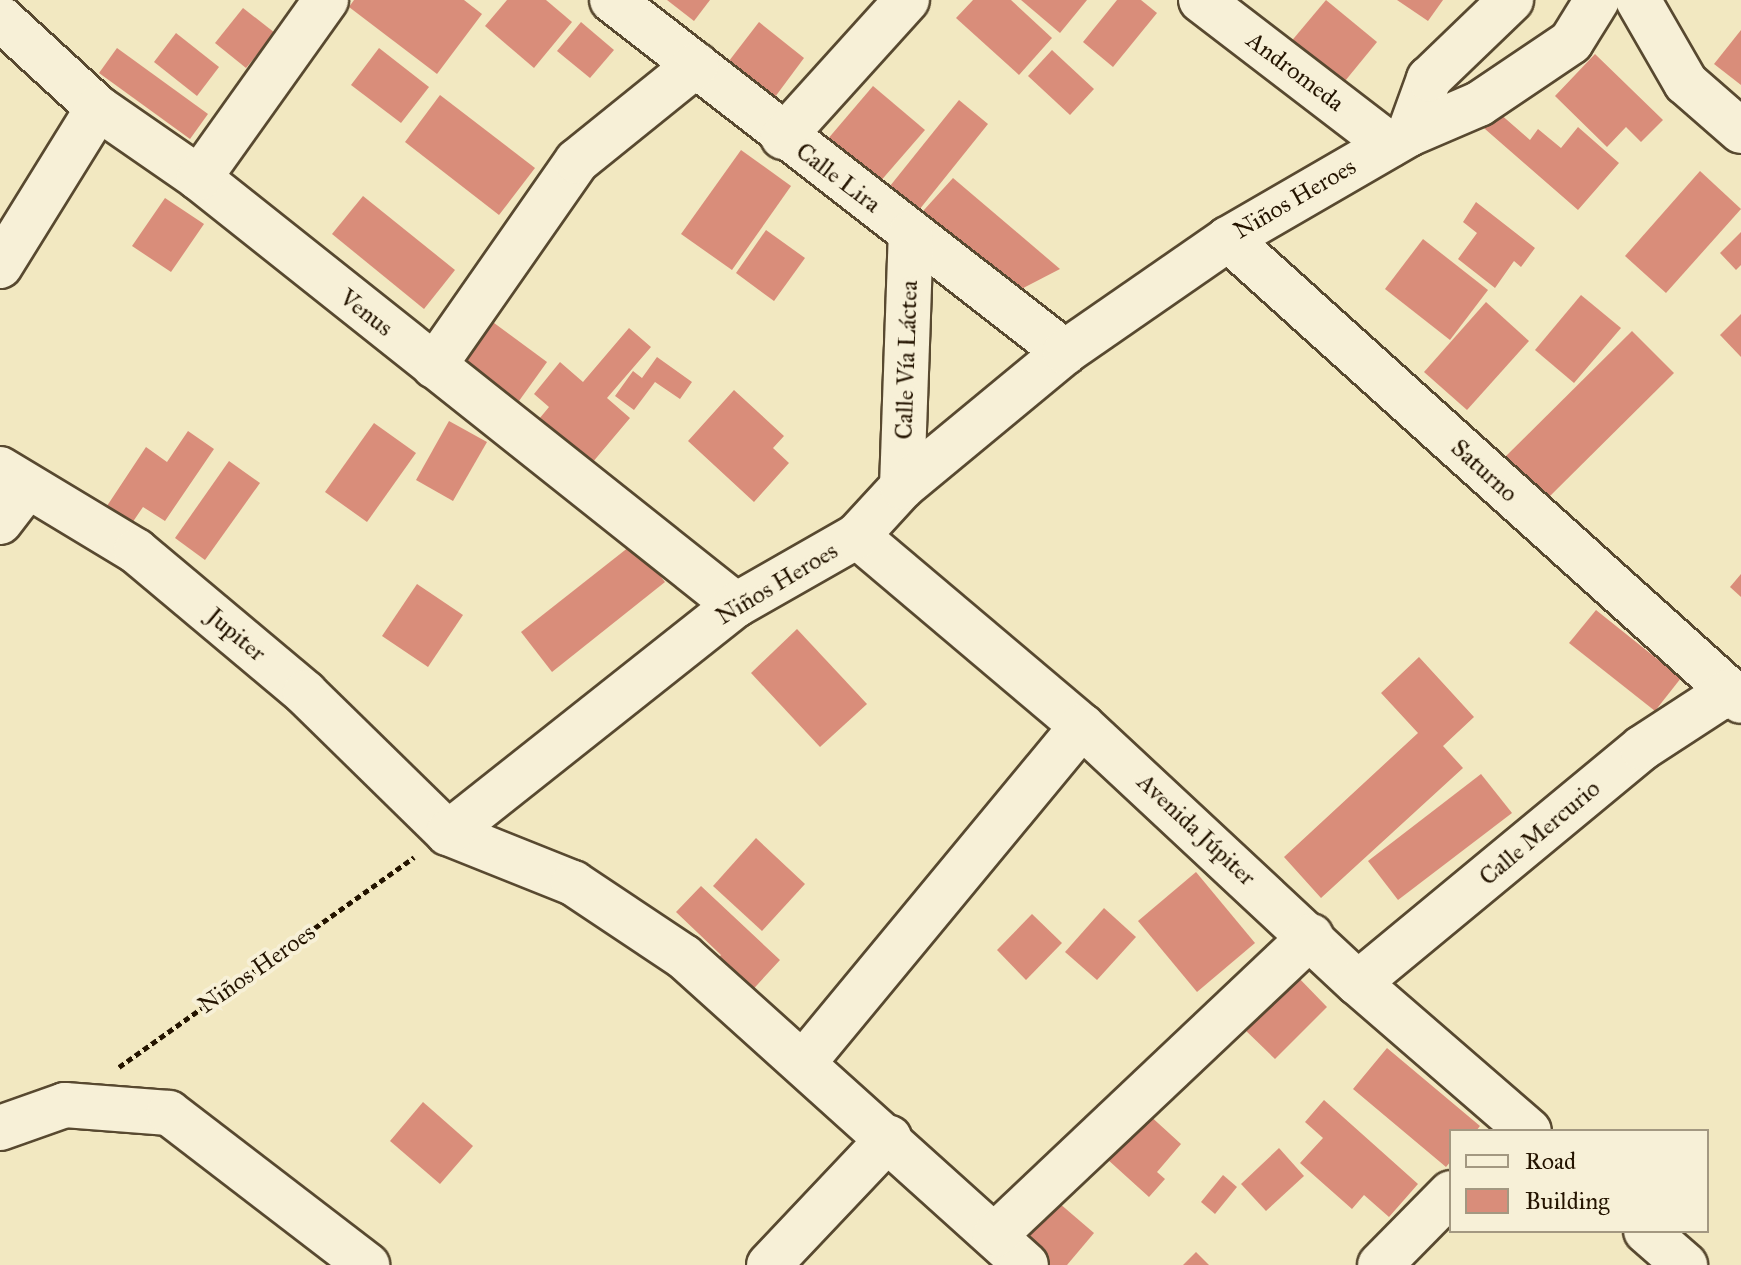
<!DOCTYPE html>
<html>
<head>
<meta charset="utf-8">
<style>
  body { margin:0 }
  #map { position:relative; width:1741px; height:1265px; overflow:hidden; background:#f2e8c1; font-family:"IM FELL Great Primer",serif }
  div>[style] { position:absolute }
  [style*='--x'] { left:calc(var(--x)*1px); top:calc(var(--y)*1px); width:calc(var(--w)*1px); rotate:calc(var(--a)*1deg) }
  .building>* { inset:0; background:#d98d7a }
  .path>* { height:5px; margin-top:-2.5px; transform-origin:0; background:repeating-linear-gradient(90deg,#241400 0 6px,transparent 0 10px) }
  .roads { filter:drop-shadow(2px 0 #584930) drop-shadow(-2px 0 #584930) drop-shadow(0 2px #584930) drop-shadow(0 -2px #584930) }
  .minor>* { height:44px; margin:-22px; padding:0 22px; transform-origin:22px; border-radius:22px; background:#f7f0d7 }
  span { translate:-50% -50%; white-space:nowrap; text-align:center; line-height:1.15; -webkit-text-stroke:8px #f7f0d7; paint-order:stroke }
  .street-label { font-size:24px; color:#241400 }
  .legend { position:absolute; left:1449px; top:1129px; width:260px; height:104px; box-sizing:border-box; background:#f7f0d7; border:2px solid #a39881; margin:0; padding:10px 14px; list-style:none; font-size:24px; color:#241400 }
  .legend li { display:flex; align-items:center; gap:16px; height:40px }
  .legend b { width:40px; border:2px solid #a39881 }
</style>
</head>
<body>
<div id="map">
  <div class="building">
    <i style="clip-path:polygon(354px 0,464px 0,482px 14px,437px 74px,349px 7px)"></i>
    <i style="clip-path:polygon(507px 0,546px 0,572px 22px,534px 68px,485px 26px)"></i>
    <i style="clip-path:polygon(667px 0,710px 0,694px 21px)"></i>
    <i style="clip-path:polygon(973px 0,1011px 0,1052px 38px,1019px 75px,956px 18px)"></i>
    <i style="clip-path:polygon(1021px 0,1087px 0,1060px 33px)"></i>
    <i style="clip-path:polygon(1117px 0,1141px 0,1157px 13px,1113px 67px,1083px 42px)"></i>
    <i style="clip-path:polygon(1326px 0,1377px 42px,1336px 92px,1284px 50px)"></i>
    <i style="clip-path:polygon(1397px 0,1443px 0,1428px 21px)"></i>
    <i style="clip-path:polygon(243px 8px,275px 33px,246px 68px,215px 43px)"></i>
    <i style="clip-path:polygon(581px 22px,614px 50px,590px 78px,557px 51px)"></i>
    <i style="clip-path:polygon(759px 22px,804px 58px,775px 97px,729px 61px)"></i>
    <i style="clip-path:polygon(1741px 30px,1741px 85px,1714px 64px)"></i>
    <i style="clip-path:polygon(176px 33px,219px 67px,197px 96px,154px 62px)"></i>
    <i style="clip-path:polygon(117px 48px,208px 114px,190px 139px,99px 73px)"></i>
    <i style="clip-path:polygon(379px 48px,429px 87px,401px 123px,351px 85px)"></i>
    <i style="clip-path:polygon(1052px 50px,1094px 89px,1070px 115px,1028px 76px)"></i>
    <i style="clip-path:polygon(1595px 54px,1663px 120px,1641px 142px,1626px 127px,1607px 147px,1555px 96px)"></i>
    <i style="clip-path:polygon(873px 86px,925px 130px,872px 191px,821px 147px)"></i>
    <i style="clip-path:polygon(440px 95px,535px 168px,499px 215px,405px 142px)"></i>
    <i style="clip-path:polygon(959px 100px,988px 124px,911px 220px,882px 196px)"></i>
    <i style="clip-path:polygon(1491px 106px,1530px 140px,1538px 129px,1561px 148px,1578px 127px,1619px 163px,1578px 210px,1477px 122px)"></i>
    <i style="clip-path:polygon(741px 150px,791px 186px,732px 270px,681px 234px)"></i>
    <i style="clip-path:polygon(1700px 171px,1741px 209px,1666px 293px,1625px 256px)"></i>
    <i style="clip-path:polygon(953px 178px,1060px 269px,1006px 297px,914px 221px)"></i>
    <i style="clip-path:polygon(363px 196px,455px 270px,424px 309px,332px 234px)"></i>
    <i style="clip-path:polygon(165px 198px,204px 224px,171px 272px,132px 246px)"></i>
    <i style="clip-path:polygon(1476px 202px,1535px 248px,1521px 267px,1514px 261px,1495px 288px,1458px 259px,1477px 233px,1463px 222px)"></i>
    <i style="clip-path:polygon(766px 230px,805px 258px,774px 301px,736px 273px)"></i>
    <i style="clip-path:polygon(1741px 232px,1741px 265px,1736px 270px,1720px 253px)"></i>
    <i style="clip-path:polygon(1423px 239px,1488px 290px,1450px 340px,1385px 289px)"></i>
    <i style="clip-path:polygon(1581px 295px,1621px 328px,1574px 383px,1535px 350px)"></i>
    <i style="clip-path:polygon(1486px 302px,1529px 341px,1467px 410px,1424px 372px)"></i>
    <i style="clip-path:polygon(1741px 314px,1741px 357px,1720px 335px)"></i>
    <i style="clip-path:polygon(486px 317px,547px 362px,519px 401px,457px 356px)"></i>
    <i style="clip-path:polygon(629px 328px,651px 347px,607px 398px,630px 418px,592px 463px,539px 419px,549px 407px,534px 394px,560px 362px,583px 382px)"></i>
    <i style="clip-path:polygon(1632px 331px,1674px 373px,1547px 499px,1505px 457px)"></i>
    <i style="clip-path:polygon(657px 357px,692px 382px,680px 399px,655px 382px,634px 410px,615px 396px,633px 371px,642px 378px)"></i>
    <i style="clip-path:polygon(734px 390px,784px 436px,773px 448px,789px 463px,754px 502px,688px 441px)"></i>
    <i style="clip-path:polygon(449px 421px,487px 442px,453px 501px,416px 480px)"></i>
    <i style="clip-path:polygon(374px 423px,416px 453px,367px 522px,325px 492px)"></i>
    <i style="clip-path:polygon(188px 431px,214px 449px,165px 521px,143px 507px,130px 526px,105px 509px,146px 447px,167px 462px)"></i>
    <i style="clip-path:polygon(229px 461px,260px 483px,205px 560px,175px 538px)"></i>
    <i style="clip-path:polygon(634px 543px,665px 582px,552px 672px,521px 632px)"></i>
    <i style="clip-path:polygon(1741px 574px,1741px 597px,1730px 587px)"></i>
    <i style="clip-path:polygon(417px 584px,463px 615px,428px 667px,382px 636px)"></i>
    <i style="clip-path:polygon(1596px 610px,1681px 678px,1655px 711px,1569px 643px)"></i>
    <i style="clip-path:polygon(797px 629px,867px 704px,820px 747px,751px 673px)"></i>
    <i style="clip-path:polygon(1419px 657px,1474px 717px,1443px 746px,1463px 768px,1321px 898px,1284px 857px,1418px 733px,1381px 693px)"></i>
    <i style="clip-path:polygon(1481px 774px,1512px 813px,1398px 900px,1368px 861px)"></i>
    <i style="clip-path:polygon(756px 838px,805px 884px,762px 931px,713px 886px)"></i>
    <i style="clip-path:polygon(1196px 872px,1255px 943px,1197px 992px,1138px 921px)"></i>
    <i style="clip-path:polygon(701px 886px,780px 960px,746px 997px,712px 966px,721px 955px,676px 912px)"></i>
    <i style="clip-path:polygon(1104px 908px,1136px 937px,1097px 980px,1065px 952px)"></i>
    <i style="clip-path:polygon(1032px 914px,1062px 943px,1026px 980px,997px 950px)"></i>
    <i style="clip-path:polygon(1294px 973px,1327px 1007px,1275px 1059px,1241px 1026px)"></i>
    <i style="clip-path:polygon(1387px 1048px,1480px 1126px,1476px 1131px,1451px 1131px,1451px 1161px,1446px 1167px,1353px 1089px)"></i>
    <i style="clip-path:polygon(1324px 1100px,1418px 1184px,1389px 1217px,1364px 1195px,1352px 1209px,1300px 1163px,1323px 1138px,1305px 1122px)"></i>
    <i style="clip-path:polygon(423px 1102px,473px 1146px,440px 1184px,390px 1141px)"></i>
    <i style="clip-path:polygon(1136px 1103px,1181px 1144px,1157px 1172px,1165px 1179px,1149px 1197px,1096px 1149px)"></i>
    <i style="clip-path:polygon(1279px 1148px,1304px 1176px,1266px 1211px,1241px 1184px)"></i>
    <i style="clip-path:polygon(1223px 1175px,1237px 1187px,1215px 1214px,1201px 1202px)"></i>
    <i style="clip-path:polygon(1045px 1191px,1094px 1233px,1067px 1265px,1038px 1265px,1005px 1237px)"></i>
    <i style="clip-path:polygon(1196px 1252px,1209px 1265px,1183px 1265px)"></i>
  </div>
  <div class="path">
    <i style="--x:119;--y:1067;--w:362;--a:-35.4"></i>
  </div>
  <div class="roads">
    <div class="minor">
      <i style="--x:612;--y:0;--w:574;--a:37.85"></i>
      <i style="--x:1201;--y:0;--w:238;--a:37.5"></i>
      <i style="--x:1638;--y:0;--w:96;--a:60"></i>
      <i style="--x:1686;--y:83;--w:73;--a:41.1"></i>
      <i style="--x:0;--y:18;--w:133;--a:42.6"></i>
      <i style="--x:98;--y:108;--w:123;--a:34.7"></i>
      <i style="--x:199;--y:178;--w:686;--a:38.49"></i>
      <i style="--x:1409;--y:134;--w:76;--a:-23.2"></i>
      <i style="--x:1479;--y:104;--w:111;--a:-34"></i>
      <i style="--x:1571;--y:42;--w:49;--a:-58.2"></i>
      <i style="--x:783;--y:137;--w:185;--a:-47.9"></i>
      <i style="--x:199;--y:178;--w:219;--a:-54.5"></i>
      <i style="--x:1228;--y:239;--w:690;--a:42.01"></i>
      <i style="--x:0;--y:266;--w:186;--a:-58.2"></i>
      <i style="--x:434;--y:366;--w:250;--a:-55.1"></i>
      <i style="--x:577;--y:161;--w:153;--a:-38.9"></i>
      <i style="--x:0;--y:469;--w:159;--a:31.1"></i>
      <i style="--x:136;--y:551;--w:221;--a:40"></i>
      <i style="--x:305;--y:693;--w:200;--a:44.4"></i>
      <i style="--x:448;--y:833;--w:135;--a:21.8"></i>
      <i style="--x:573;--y:883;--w:133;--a:33.7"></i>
      <i style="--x:684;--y:957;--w:460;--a:42"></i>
      <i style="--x:902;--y:487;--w:254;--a:-88"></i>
      <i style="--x:0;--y:522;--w:43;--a:-52.6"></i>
      <i style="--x:857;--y:536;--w:294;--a:40.2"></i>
      <i style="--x:1082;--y:726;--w:377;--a:43"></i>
      <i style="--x:1358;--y:983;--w:226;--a:40.9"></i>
      <i style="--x:448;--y:833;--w:367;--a:-38.4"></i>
      <i style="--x:736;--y:605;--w:139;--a:-29.7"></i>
      <i style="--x:857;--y:536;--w:67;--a:-47.4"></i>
      <i style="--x:902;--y:487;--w:212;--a:-39.6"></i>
      <i style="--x:1065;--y:352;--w:198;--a:-34.7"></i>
      <i style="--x:1228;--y:239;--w:209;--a:-30.1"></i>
      <i style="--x:1409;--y:134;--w:59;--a:-70"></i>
      <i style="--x:1429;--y:79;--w:114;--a:-43.9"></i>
      <i style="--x:1358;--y:983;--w:369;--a:-39.6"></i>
      <i style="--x:1642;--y:748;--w:103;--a:-33.1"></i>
      <i style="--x:804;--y:1062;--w:436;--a:-50.4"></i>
      <i style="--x:0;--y:1128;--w:69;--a:-19.5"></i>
      <i style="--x:65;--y:1105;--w:104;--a:4.4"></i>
      <i style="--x:169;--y:1113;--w:250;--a:37.5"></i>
      <i style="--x:1646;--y:1231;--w:52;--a:41.1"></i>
      <i style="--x:995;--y:1235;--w:435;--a:-43.4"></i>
      <i style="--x:769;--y:1265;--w:175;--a:-46.6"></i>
      <i style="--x:1380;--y:1265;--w:101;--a:-45.4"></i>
    </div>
  </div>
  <div class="street-label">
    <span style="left:1295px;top:72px;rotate:37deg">Andromeda</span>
    <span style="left:838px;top:178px;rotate:37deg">Calle Lira</span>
    <span style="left:1295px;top:199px;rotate:-30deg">Niños Heroes</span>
    <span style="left:366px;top:313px;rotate:38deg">Venus</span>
    <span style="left:907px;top:360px;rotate:-88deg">Calle Vía Láctea</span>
    <span style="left:1484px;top:471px;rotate:42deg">Saturno</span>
    <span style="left:777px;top:584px;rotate:-31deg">Niños Heroes</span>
    <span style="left:236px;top:635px;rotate:40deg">Jupiter</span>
    <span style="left:1196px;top:830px;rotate:43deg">Avenida Júpiter</span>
    <span style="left:1540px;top:833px;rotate:-40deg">Calle Mercurio</span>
    <span style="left:257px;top:969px;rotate:-35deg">Niños Heroes</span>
  </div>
  <ul class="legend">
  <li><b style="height:10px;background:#f7f0d7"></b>Road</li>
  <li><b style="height:22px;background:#d98d7a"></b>Building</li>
  </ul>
</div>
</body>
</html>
